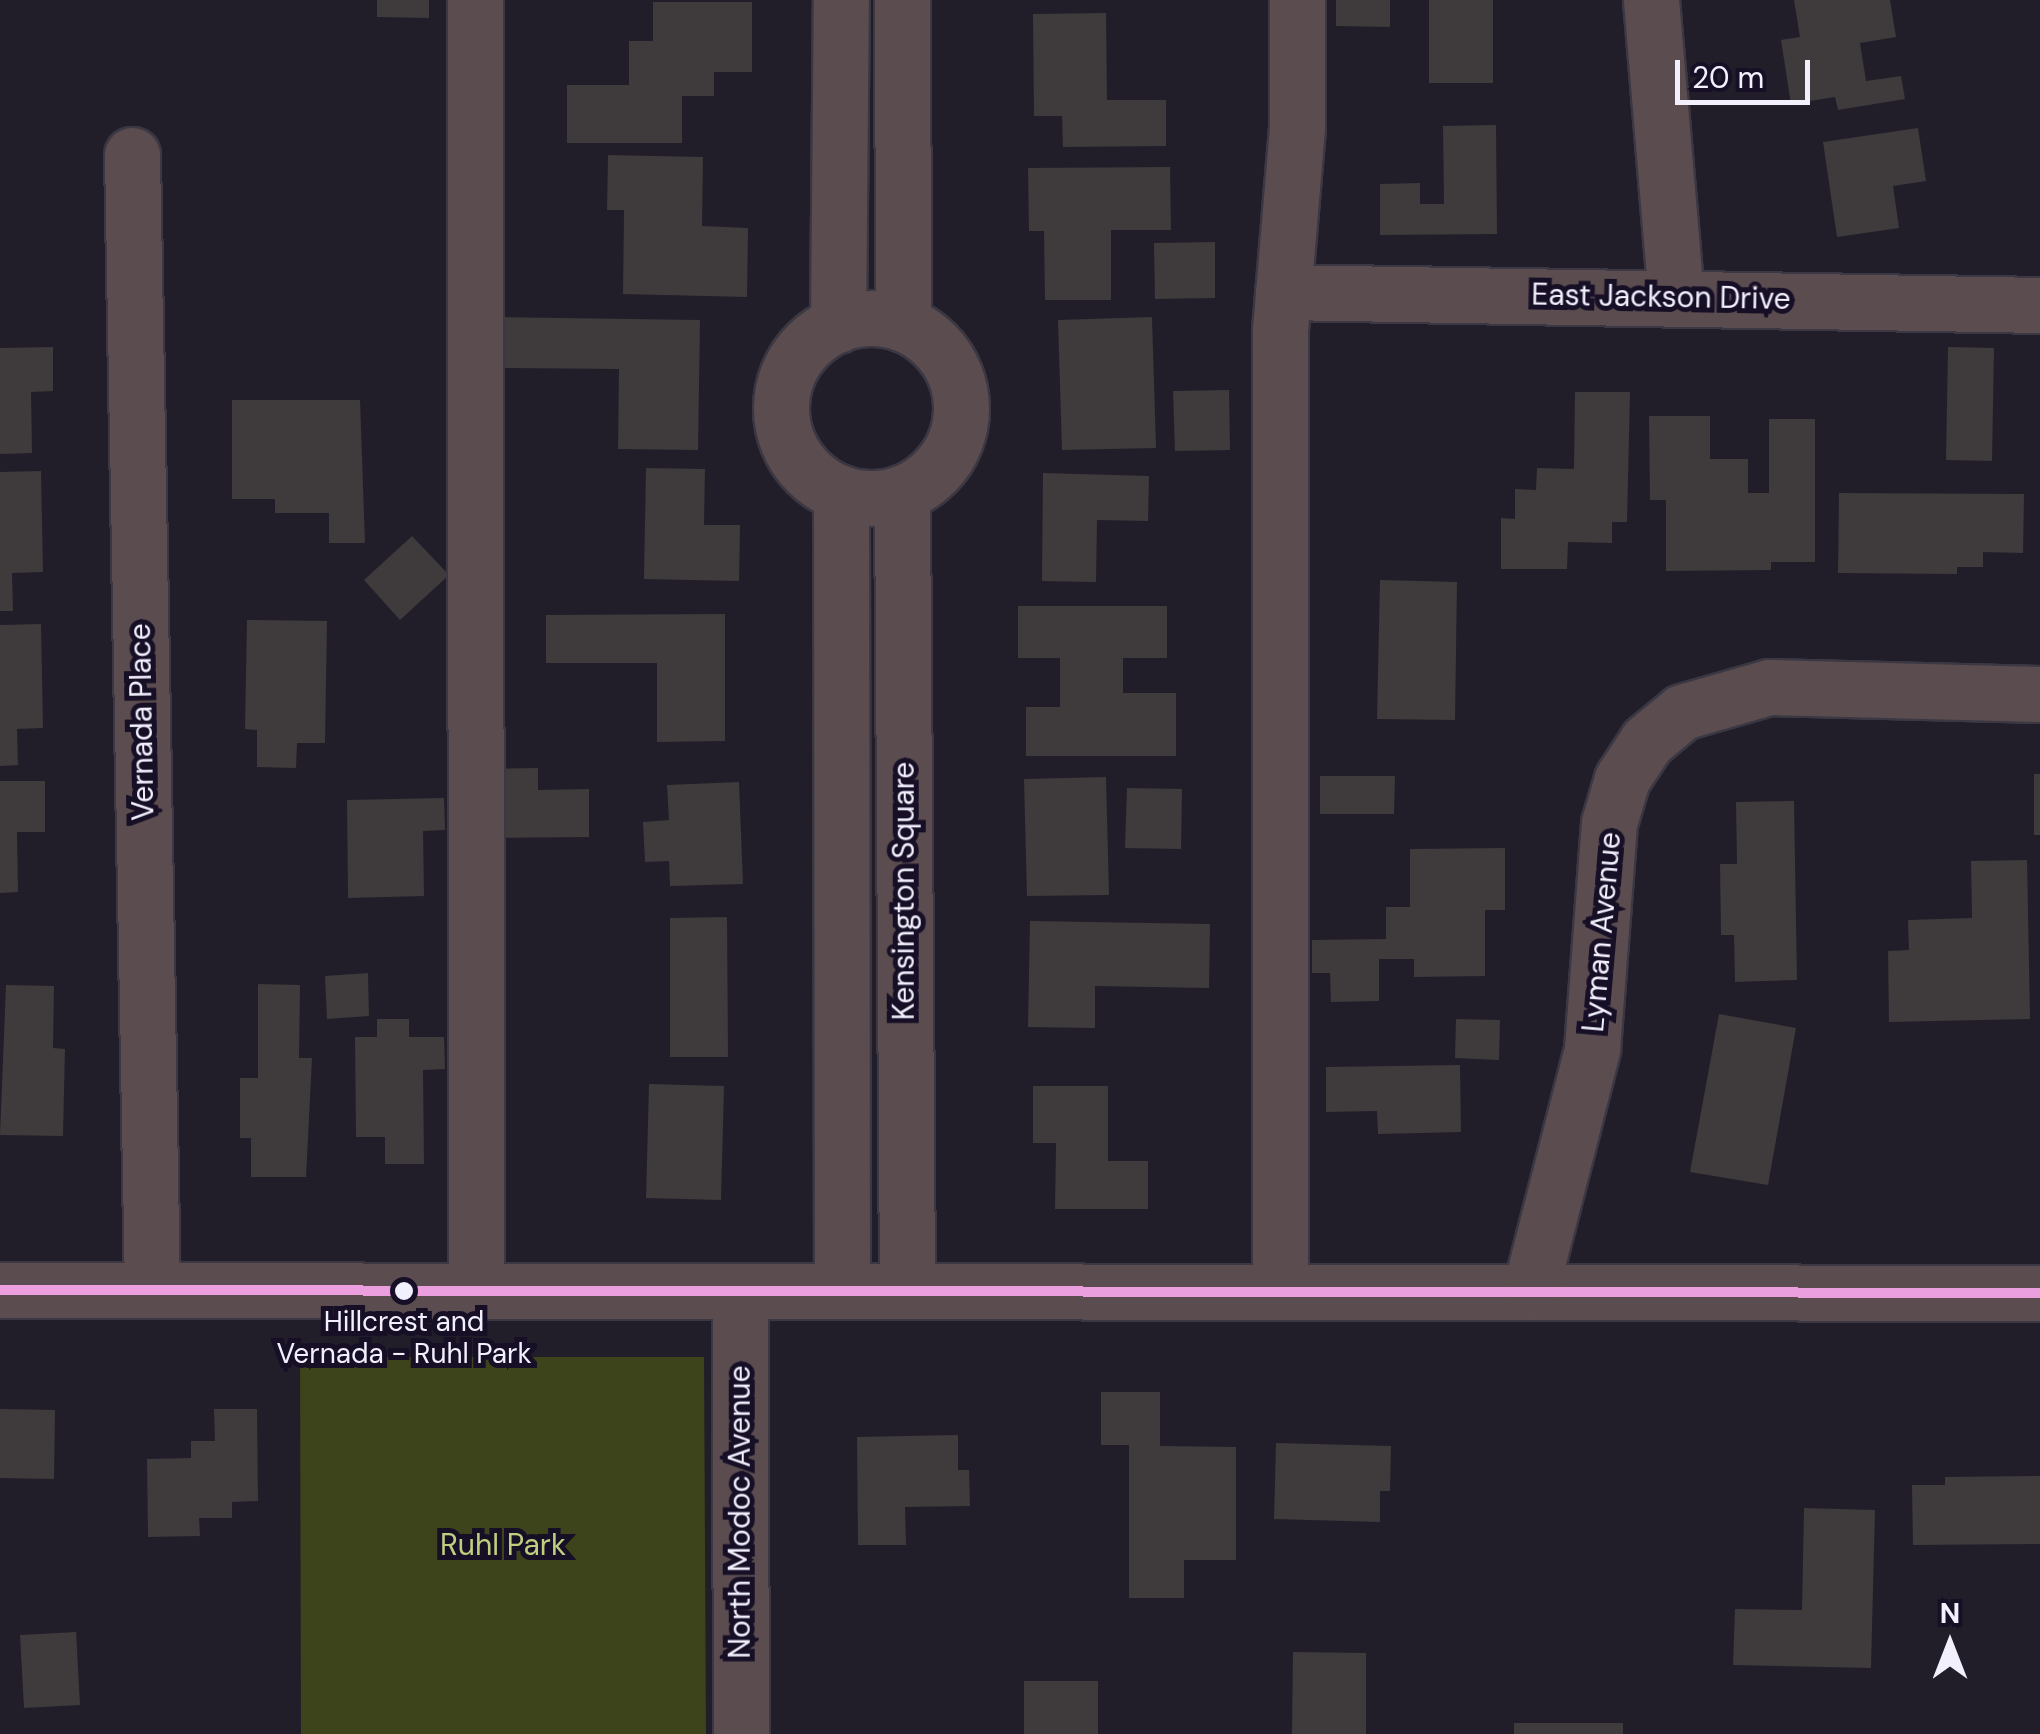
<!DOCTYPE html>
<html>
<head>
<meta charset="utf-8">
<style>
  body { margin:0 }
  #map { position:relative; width:2040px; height:1734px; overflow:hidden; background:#211e2a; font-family:"DM Sans",sans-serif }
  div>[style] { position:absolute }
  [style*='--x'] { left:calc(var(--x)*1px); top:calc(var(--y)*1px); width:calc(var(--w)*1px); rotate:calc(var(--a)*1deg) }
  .green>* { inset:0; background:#3d431b }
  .building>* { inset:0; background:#3f3a3b }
  .roads { filter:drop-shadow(2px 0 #3b3843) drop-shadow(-2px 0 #3b3843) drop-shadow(0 2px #3b3843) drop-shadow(0 -2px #3b3843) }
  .minor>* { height:55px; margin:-27.5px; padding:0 27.5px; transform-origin:27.5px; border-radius:27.5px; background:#5b4d4f }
  .minor>.ring { margin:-27.5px; padding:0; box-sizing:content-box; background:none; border:55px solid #5b4d4f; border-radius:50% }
  .bus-1>* { height:10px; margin:-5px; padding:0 5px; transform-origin:5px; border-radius:5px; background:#eb9fde }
  .dots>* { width:28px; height:28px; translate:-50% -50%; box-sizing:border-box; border:5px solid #160f26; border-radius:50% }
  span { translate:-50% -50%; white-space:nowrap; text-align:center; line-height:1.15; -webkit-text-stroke:10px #160f26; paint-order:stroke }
  .bus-label { font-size:28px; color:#f3f0fe }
  .street-label { font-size:30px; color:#f3f0fe }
  .park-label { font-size:30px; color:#c0cf7e }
  .north { position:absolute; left:1900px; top:1594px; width:100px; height:100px; -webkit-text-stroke:8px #160f26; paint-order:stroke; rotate:0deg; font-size:28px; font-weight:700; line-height:40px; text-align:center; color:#f3f0fe }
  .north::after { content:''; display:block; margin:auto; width:35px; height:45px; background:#f3f0fe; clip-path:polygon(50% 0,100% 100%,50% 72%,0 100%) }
  .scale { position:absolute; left:1675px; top:60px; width:135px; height:45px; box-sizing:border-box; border:5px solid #f3f0fe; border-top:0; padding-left:12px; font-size:30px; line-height:35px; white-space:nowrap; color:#f3f0fe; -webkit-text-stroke:8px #160f26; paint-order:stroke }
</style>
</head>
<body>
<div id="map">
  <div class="green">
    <i style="clip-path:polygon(300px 1357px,704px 1357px,706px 1734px,301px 1734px)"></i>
  </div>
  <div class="building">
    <i style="clip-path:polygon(377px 0,429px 0,429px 18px,377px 17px)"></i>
    <i style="clip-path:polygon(1336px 0,1390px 0,1390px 27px,1336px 26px)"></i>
    <i style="clip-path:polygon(1429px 0,1493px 0,1493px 83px,1429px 83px)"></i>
    <i style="clip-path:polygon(1794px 0,1890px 0,1896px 37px,1860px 43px,1866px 81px,1901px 76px,1905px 99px,1838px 110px,1835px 97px,1791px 104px,1781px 40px,1800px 37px)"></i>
    <i style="clip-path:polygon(653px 2px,752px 2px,752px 72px,714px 72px,714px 96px,682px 96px,682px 143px,567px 143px,567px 85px,629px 85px,629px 41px,653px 41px)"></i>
    <i style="clip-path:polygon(1106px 13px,1107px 100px,1166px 100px,1166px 146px,1063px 147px,1062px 116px,1034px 116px,1033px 14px)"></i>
    <i style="clip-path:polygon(1496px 125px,1497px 234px,1380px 235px,1380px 184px,1420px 183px,1420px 204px,1444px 204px,1443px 126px)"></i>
    <i style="clip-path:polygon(1918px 128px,1926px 181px,1893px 186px,1899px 228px,1837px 237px,1823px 142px)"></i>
    <i style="clip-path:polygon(608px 155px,703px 157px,702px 226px,748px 228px,747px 297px,623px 294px,624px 210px,607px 210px)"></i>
    <i style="clip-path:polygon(1170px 167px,1171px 230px,1111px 230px,1111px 300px,1045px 300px,1044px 231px,1029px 231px,1028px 168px)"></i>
    <i style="clip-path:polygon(1215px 242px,1215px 298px,1155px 299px,1154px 243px)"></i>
    <i style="clip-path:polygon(498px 317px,700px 320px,698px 450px,618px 449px,619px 369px,498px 368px)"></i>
    <i style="clip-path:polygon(1152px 317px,1156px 448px,1062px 450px,1058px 320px)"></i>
    <i style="clip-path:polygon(53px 347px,53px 391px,31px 392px,32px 453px,0 454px,0 348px)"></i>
    <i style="clip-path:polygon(1948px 347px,1994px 348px,1992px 461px,1946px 460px)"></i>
    <i style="clip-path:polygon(1229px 390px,1230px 450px,1175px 451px,1173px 391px)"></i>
    <i style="clip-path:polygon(1575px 392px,1630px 392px,1627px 522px,1612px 522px,1612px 543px,1568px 542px,1567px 569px,1501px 569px,1501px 518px,1515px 519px,1515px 489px,1536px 490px,1537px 468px,1574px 469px)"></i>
    <i style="clip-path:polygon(232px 400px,360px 400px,365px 543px,329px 543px,329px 513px,275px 513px,275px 499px,232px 499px)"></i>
    <i style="clip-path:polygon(1649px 416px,1710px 416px,1710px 459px,1748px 459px,1748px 493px,1769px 493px,1769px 419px,1815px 419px,1815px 562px,1771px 562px,1771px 570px,1666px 571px,1666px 500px,1650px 500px)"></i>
    <i style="clip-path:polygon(646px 468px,705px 469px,704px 525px,740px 525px,739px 581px,644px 579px)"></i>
    <i style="clip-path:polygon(41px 471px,43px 572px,12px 573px,13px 611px,0 611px,0 472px)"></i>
    <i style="clip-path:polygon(1043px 473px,1149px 476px,1148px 521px,1097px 520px,1096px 582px,1042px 581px)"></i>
    <i style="clip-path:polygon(1839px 493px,2024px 494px,2023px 553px,1983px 552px,1983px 567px,1957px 567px,1957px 574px,1838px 573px)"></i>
    <i style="clip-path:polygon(412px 536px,449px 575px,400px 620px,364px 580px)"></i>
    <i style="clip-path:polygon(1380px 580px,1457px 582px,1455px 720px,1377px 719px)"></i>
    <i style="clip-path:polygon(1018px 606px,1167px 606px,1167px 658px,1123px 658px,1123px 693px,1176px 693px,1176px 756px,1026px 756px,1026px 707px,1060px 707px,1060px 658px,1018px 658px)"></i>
    <i style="clip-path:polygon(725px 614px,725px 741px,657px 742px,657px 663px,546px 663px,546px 615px)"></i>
    <i style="clip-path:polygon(247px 620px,327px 621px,325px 743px,297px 743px,296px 768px,257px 767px,257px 730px,245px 729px)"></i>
    <i style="clip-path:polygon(41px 624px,43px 728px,17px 729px,18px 765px,0 766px,0 625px)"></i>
    <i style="clip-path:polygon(538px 768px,538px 790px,589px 789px,589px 837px,490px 838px,489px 769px)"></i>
    <i style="clip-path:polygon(2034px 774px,2040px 774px,2040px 835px,2034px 835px)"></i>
    <i style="clip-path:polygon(1320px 776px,1395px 776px,1394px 814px,1320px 814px)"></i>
    <i style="clip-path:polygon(1106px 777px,1109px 895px,1027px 896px,1024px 779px)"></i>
    <i style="clip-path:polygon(0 781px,45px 781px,45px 832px,17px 832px,18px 892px,0 893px)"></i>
    <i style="clip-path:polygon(739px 782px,743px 884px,670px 886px,669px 861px,645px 862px,643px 822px,669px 820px,667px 785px)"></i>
    <i style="clip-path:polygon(1127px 788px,1182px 789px,1181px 849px,1125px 848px)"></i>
    <i style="clip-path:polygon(444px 798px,445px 830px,423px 831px,424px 896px,348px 898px,347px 800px)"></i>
    <i style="clip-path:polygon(1794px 801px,1797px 980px,1735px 982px,1734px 935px,1721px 935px,1720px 864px,1737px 864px,1736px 802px)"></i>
    <i style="clip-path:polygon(1505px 848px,1505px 910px,1485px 910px,1485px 976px,1414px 977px,1414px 959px,1379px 959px,1379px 1001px,1331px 1002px,1330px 973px,1312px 973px,1312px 940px,1386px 939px,1386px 907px,1410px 907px,1410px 849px)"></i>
    <i style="clip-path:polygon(2027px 860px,2030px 1019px,1889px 1022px,1888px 951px,1909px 950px,1908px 920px,1972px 918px,1971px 861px)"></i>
    <i style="clip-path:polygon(727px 917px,728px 1057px,670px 1057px,670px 918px)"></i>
    <i style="clip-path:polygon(1030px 921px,1210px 924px,1209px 988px,1095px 986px,1095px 1028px,1028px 1027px)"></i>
    <i style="clip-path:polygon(368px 973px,369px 1016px,327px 1019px,325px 976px)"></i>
    <i style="clip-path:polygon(258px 984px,300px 985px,299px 1058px,312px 1058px,306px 1177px,251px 1177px,251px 1138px,240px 1138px,240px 1078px,258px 1078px)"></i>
    <i style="clip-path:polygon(6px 985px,54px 986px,53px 1048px,65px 1049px,63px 1136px,0 1135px)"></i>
    <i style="clip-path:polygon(1719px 1014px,1796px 1028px,1768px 1185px,1690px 1172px)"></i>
    <i style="clip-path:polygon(377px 1019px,409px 1019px,409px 1037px,444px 1037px,445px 1069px,423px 1070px,424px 1164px,385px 1164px,385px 1137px,356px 1137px,355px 1037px,377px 1037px)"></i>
    <i style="clip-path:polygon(1456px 1019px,1500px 1020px,1499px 1060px,1455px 1058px)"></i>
    <i style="clip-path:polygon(1460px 1065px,1461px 1132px,1378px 1134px,1377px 1111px,1326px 1112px,1326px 1067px)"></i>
    <i style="clip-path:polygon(649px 1084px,724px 1086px,721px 1200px,646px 1198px)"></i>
    <i style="clip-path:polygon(1033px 1086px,1108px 1086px,1108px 1161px,1148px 1161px,1148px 1209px,1055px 1209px,1056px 1143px,1033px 1143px)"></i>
    <i style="clip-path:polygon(1101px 1392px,1160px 1392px,1160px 1446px,1236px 1447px,1236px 1560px,1184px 1560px,1184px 1598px,1129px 1598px,1129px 1445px,1101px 1445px)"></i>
    <i style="clip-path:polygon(0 1409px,55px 1410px,54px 1479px,0 1478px)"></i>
    <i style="clip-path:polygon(214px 1409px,257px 1409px,258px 1501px,232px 1502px,232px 1518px,199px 1518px,200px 1536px,148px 1537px,147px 1459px,191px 1458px,191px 1441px,215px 1441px)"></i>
    <i style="clip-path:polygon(958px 1435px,958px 1470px,969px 1470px,970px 1506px,905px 1507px,906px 1545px,858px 1545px,857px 1437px)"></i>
    <i style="clip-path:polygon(1276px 1443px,1391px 1446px,1390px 1491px,1380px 1491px,1380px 1522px,1274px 1519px)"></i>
    <i style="clip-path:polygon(2040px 1476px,2040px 1544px,1913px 1545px,1912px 1485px,1945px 1485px,1945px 1477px)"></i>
    <i style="clip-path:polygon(1804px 1508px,1875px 1510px,1871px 1668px,1733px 1665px,1735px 1609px,1802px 1610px)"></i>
    <i style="clip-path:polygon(76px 1632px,80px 1705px,24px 1708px,20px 1635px)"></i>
    <i style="clip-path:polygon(1293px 1652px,1366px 1653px,1366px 1734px,1292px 1734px)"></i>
    <i style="clip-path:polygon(1024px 1681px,1098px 1681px,1098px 1734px,1024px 1734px)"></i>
    <i style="clip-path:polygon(1514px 1723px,1623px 1723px,1623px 1734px,1514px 1734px)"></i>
  </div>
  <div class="roads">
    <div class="minor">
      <i style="--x:475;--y:0;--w:1290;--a:89.96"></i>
      <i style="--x:902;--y:0;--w:324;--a:89.8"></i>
      <i style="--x:1651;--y:0;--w:298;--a:85.2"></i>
      <i style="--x:132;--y:155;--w:1134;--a:88.99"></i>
      <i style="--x:1283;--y:292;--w:757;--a:0.98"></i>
      <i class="ring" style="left:781px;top:318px;width:125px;height:125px"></i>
      <i style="--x:838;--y:325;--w:325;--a:-89.5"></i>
      <i style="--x:841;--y:493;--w:797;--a:89.93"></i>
      <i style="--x:902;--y:493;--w:797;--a:89.64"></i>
      <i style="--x:0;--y:1290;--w:2040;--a:0.08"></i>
      <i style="--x:740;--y:1291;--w:443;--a:89.9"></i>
      <i style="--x:1280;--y:1291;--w:961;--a:-90"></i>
      <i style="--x:1280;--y:330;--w:205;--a:-85.2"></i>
      <i style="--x:1297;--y:126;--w:126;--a:-90"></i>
      <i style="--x:1530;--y:1291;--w:250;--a:-75.6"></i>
      <i style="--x:1592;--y:1049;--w:227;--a:-85.7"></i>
      <i style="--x:1609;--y:823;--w:46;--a:-73.5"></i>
      <i style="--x:1622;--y:779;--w:45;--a:-56.7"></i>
      <i style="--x:1647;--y:741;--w:45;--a:-39.6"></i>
      <i style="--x:1682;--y:712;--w:91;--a:-16"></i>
      <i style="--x:1769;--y:687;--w:271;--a:1.5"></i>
    </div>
  </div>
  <div class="bus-1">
    <i style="--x:0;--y:1290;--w:2040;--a:0.08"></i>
  </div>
  <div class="dots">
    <i style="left:404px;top:1291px;background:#f3f0fe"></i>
  </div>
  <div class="bus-label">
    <span style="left:404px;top:1338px">Hillcrest and<br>Vernada - Ruhl Park</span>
  </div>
  <div class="street-label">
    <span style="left:1661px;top:297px;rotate:1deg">East Jackson Drive</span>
    <span style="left:142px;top:722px;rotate:-91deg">Vernada Place</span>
    <span style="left:904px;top:891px;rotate:-90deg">Kensington Square</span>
    <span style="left:1602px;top:932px;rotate:-85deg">Lyman Avenue</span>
    <span style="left:740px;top:1512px;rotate:-90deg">North Modoc Avenue</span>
  </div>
  <div class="park-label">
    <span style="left:503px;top:1545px">Ruhl Park</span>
  </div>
  <div class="north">N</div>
  <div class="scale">20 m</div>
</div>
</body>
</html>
